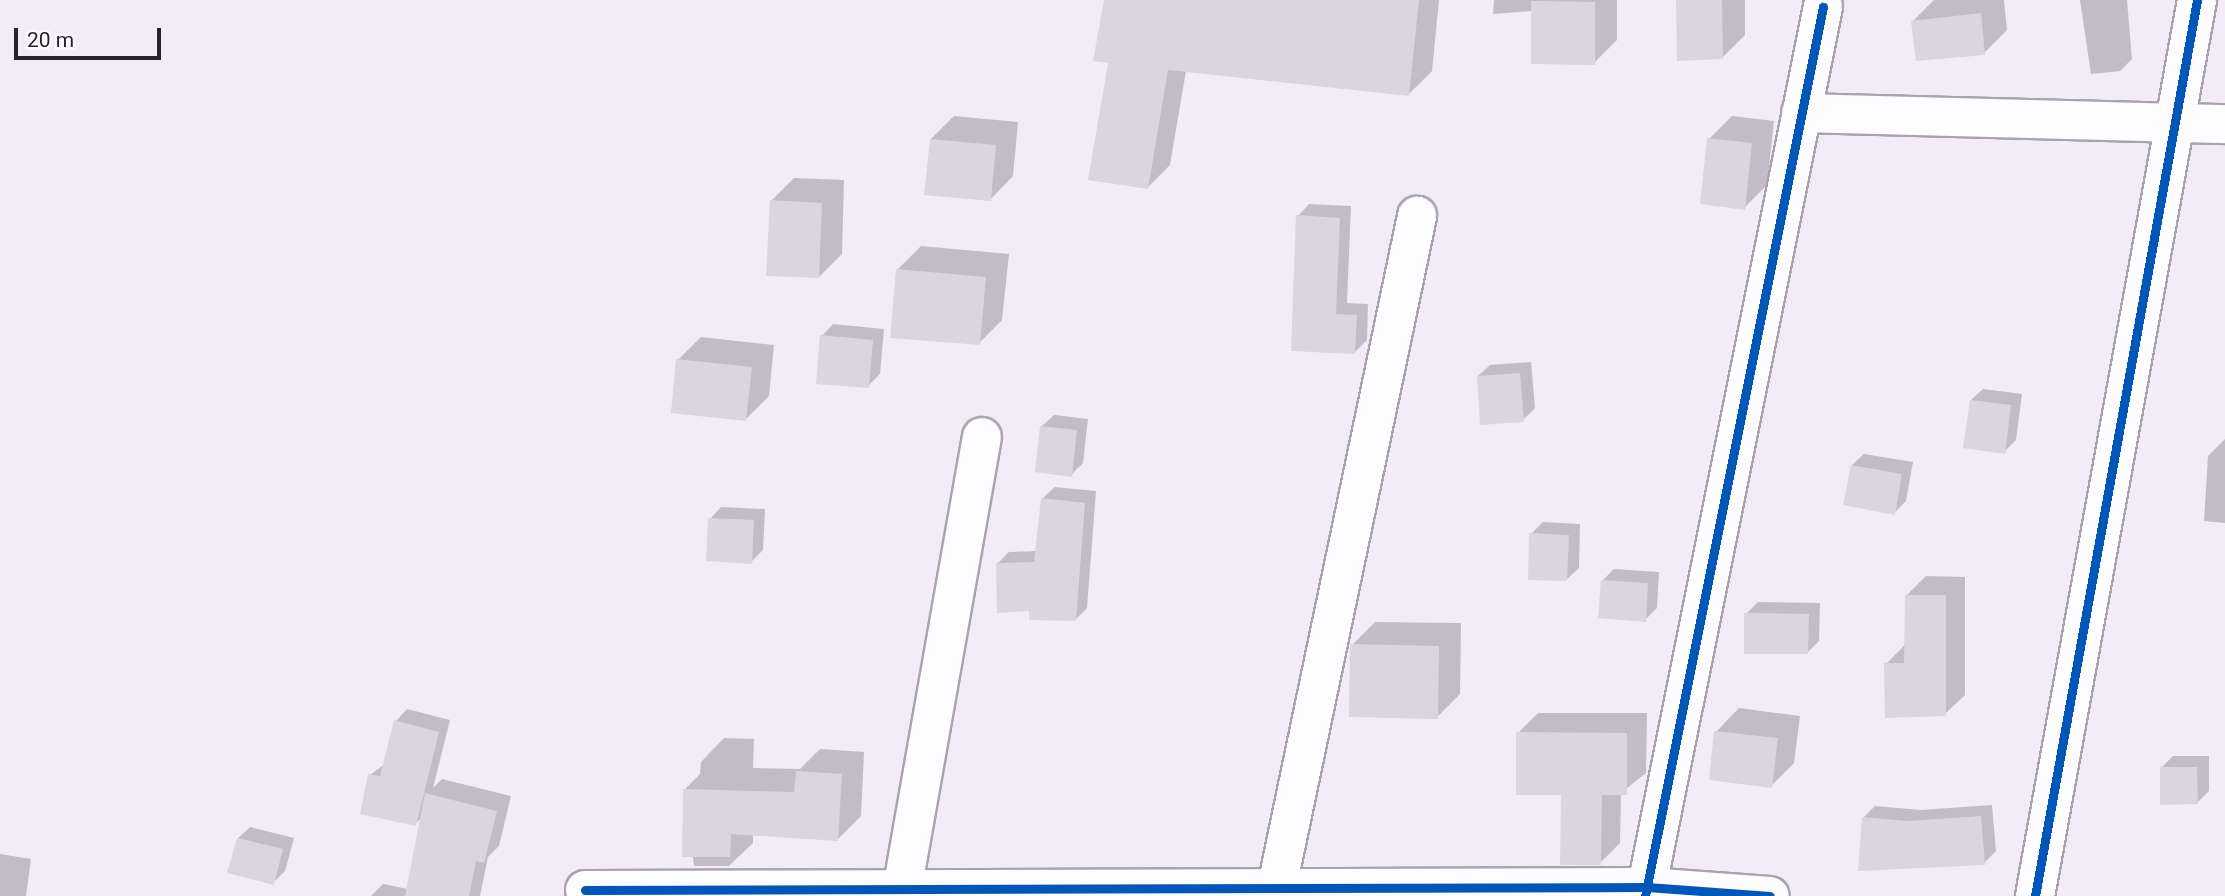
<!DOCTYPE html>
<html>
<head>
<meta charset="utf-8">
<style>
  body { margin:0 }
  #map { position:relative; width:2225px; height:896px; overflow:hidden; background:#f2ecf7; font-family:Roboto,sans-serif }
  div>[style] { position:absolute }
  [style*='--x'] { left:calc(var(--x)*1px); top:calc(var(--y)*1px); width:calc(var(--w)*1px); rotate:calc(var(--a)*1deg) }
  .shadow>* { inset:0; background:#0003 }
  .building>* { inset:0; background:#dad5de }
  .roads { filter:drop-shadow(2px 0 #a9a4ac) drop-shadow(-2px 0 #a9a4ac) drop-shadow(0 2px #a9a4ac) drop-shadow(0 -2px #a9a4ac) }
  .minor>* { height:38px; margin:-19px; padding:0 19px; transform-origin:19px; border-radius:19px; background:#fdfcfe }
  .cycleway>* { height:9px; margin:-4.5px; padding:0 4.5px; transform-origin:4.5px; border-radius:4.5px; background:#0057b8 }
  span { translate:-50% -50%; white-space:nowrap; text-align:center; line-height:1.15; -webkit-text-stroke:5px #fbf9fd; paint-order:stroke }
  .scale { position:absolute; left:14px; top:28px; width:147px; height:32px; box-sizing:border-box; border:4px solid #27232a; border-top:0; padding-left:9px; font-size:21px; line-height:24px; white-space:nowrap; color:#27232a; -webkit-text-stroke:5px #fbf9fd; paint-order:stroke }
</style>
</head>
<body>
<div id="map">
  <div class="shadow">
    <i style="clip-path:polygon(1105px 0,1439px 0,1432px 71px,1409px 94px,1186px 71px,1170px 165px,1147px 188px,1110px 62px)"></i>
    <i style="clip-path:polygon(1494px 0,1617px 0,1617px 40px,1594px 63px,1533px 11px,1493px 14px)"></i>
    <i style="clip-path:polygon(1678px 0,1745px 0,1745px 35px,1722px 58px)"></i>
    <i style="clip-path:polygon(1934px 0,2004px 0,2007px 30px,1984px 53px,1913px 21px)"></i>
    <i style="clip-path:polygon(2080px 0,2127px 0,2132px 59px,2120px 71px,2091px 74px)"></i>
    <i style="clip-path:polygon(954px 116px,1018px 122px,1013px 176px,990px 200px,931px 139px)"></i>
    <i style="clip-path:polygon(1732px 116px,1774px 121px,1767px 185px,1744px 208px,1709px 139px)"></i>
    <i style="clip-path:polygon(794px 178px,844px 180px,842px 254px,819px 277px,771px 201px)"></i>
    <i style="clip-path:polygon(1309px 204px,1351px 206px,1347px 303px,1368px 304px,1367px 340px,1355px 352px,1293px 350px,1298px 216px)"></i>
    <i style="clip-path:polygon(921px 246px,1009px 254px,1002px 320px,979px 343px,898px 269px)"></i>
    <i style="clip-path:polygon(833px 324px,884px 329px,880px 374px,868px 386px,822px 336px)"></i>
    <i style="clip-path:polygon(701px 337px,774px 345px,769px 396px,746px 419px,678px 360px)"></i>
    <i style="clip-path:polygon(1531px 362px,1535px 408px,1523px 420px,1478px 376px,1490px 365px)"></i>
    <i style="clip-path:polygon(1983px 389px,2022px 394px,2016px 440px,2004px 452px,1971px 400px)"></i>
    <i style="clip-path:polygon(1054px 415px,1088px 419px,1083px 463px,1071px 475px,1042px 426px)"></i>
    <i style="clip-path:polygon(2225px 439px,2225px 523px,2204px 521px,2208px 456px)"></i>
    <i style="clip-path:polygon(1864px 454px,1913px 462px,1906px 501px,1894px 513px,1852px 465px)"></i>
    <i style="clip-path:polygon(1055px 487px,1096px 491px,1087px 608px,1075px 620px,1030px 609px,997px 564px,1009px 552px,1037px 551px,1043px 498px)"></i>
    <i style="clip-path:polygon(721px 507px,765px 509px,763px 550px,751px 562px,710px 519px)"></i>
    <i style="clip-path:polygon(1543px 522px,1580px 524px,1579px 568px,1567px 579px,1531px 534px)"></i>
    <i style="clip-path:polygon(1614px 569px,1659px 572px,1657px 608px,1645px 620px,1602px 581px)"></i>
    <i style="clip-path:polygon(1926px 576px,1965px 577px,1965px 695px,1945px 714px,1886px 664px,1906px 644px,1907px 595px)"></i>
    <i style="clip-path:polygon(1758px 602px,1820px 603px,1819px 641px,1807px 653px,1746px 614px)"></i>
    <i style="clip-path:polygon(1375px 622px,1461px 623px,1460px 694px,1437px 717px,1352px 645px)"></i>
    <i style="clip-path:polygon(1739px 708px,1800px 716px,1794px 763px,1771px 786px,1716px 732px)"></i>
    <i style="clip-path:polygon(407px 709px,450px 720px,433px 788px,442px 779px,511px 796px,499px 846px,488px 857px,480px 896px,371px 896px,383px 884px,408px 889px,422px 817px,415px 824px,370px 775px,385px 764px,396px 721px)"></i>
    <i style="clip-path:polygon(1538px 713px,1647px 713px,1646px 773px,1621px 793px,1620px 843px,1600px 863px,1563px 793px,1518px 733px)"></i>
    <i style="clip-path:polygon(724px 738px,754px 739px,753px 768px,800px 769px,820px 749px,864px 752px,861px 816px,838px 839px,753px 834px,753px 843px,729px 866px,694px 866px,684px 790px,700px 774px,701px 762px)"></i>
    <i style="clip-path:polygon(2173px 756px,2209px 756px,2209px 791px,2197px 803px,2161px 768px)"></i>
    <i style="clip-path:polygon(1992px 805px,1996px 851px,1984px 863px,1863px 818px,1875px 806px,1921px 810px)"></i>
    <i style="clip-path:polygon(250px 827px,294px 838px,285px 871px,273px 883px,238px 838px)"></i>
    <i style="clip-path:polygon(0 854px,31px 859px,26px 896px,0 896px)"></i>
  </div>
  <div class="building">
    <i style="clip-path:polygon(1104px 0,1419px 0,1409px 96px,1168px 70px,1148px 189px,1088px 180px,1108px 63px,1093px 61px)"></i>
    <i style="clip-path:polygon(1676px 0,1722px 0,1723px 59px,1677px 61px)"></i>
    <i style="clip-path:polygon(1531px 1px,1595px 2px,1595px 65px,1531px 64px)"></i>
    <i style="clip-path:polygon(1981px 13px,1985px 55px,1916px 61px,1911px 21px)"></i>
    <i style="clip-path:polygon(1707px 138px,1752px 143px,1745px 210px,1700px 204px)"></i>
    <i style="clip-path:polygon(930px 139px,996px 145px,991px 201px,924px 195px)"></i>
    <i style="clip-path:polygon(770px 200px,822px 203px,819px 278px,766px 276px)"></i>
    <i style="clip-path:polygon(1296px 215px,1340px 218px,1336px 314px,1357px 315px,1355px 354px,1291px 351px)"></i>
    <i style="clip-path:polygon(896px 269px,986px 277px,980px 345px,890px 338px)"></i>
    <i style="clip-path:polygon(820px 335px,873px 340px,869px 388px,816px 384px)"></i>
    <i style="clip-path:polygon(676px 359px,752px 367px,746px 421px,671px 413px)"></i>
    <i style="clip-path:polygon(1520px 373px,1524px 422px,1480px 425px,1477px 376px)"></i>
    <i style="clip-path:polygon(1970px 400px,2011px 405px,2005px 454px,1963px 448px)"></i>
    <i style="clip-path:polygon(1040px 426px,1077px 430px,1072px 477px,1035px 472px)"></i>
    <i style="clip-path:polygon(1851px 465px,1902px 474px,1895px 515px,1843px 505px)"></i>
    <i style="clip-path:polygon(1041px 498px,1085px 503px,1076px 621px,1029px 620px,1029px 611px,997px 613px,996px 563px,1034px 562px)"></i>
    <i style="clip-path:polygon(708px 518px,754px 520px,752px 564px,706px 561px)"></i>
    <i style="clip-path:polygon(1529px 533px,1569px 535px,1567px 581px,1528px 580px)"></i>
    <i style="clip-path:polygon(1601px 580px,1648px 583px,1646px 622px,1598px 618px)"></i>
    <i style="clip-path:polygon(1905px 595px,1946px 595px,1946px 716px,1885px 718px,1884px 663px,1904px 663px)"></i>
    <i style="clip-path:polygon(1744px 613px,1809px 614px,1808px 654px,1744px 654px)"></i>
    <i style="clip-path:polygon(1350px 644px,1439px 646px,1438px 719px,1349px 717px)"></i>
    <i style="clip-path:polygon(394px 720px,439px 732px,416px 826px,360px 814px,368px 774px,380px 776px)"></i>
    <i style="clip-path:polygon(1714px 731px,1778px 738px,1772px 788px,1709px 780px)"></i>
    <i style="clip-path:polygon(1516px 732px,1627px 733px,1627px 795px,1602px 795px,1601px 865px,1560px 865px,1561px 795px,1516px 795px)"></i>
    <i style="clip-path:polygon(2160px 767px,2197px 767px,2198px 804px,2160px 805px)"></i>
    <i style="clip-path:polygon(796px 771px,842px 774px,838px 841px,731px 834px,730px 857px,682px 857px,683px 789px,794px 792px)"></i>
    <i style="clip-path:polygon(425px 793px,497px 811px,484px 863px,476px 861px,469px 896px,405px 896px)"></i>
    <i style="clip-path:polygon(1981px 816px,1985px 865px,1858px 871px,1862px 817px,1908px 821px)"></i>
    <i style="clip-path:polygon(237px 838px,283px 849px,274px 885px,227px 873px)"></i>
  </div>
  <div class="roads">
    <div class="minor">
      <i style="--x:1801;--y:113;--w:424;--a:1.5"></i>
      <i style="--x:585;--y:890;--w:1062;--a:-0.16"></i>
      <i style="--x:1647;--y:887;--w:123;--a:4.2"></i>
      <i style="--x:901;--y:896;--w:466;--a:-80"></i>
      <i style="--x:1275;--y:896;--w:695;--a:-78.2"></i>
      <i style="--x:1645;--y:896;--w:907;--a:-78.68"></i>
      <i style="--x:2035;--y:896;--w:911;--a:-79.75"></i>
    </div>
  </div>
  <div class="cycleway">
    <i style="--x:585;--y:890;--w:1062;--a:-0.16"></i>
    <i style="--x:1647;--y:887;--w:123;--a:4.2"></i>
    <i style="--x:1645;--y:896;--w:907;--a:-78.68"></i>
    <i style="--x:2035;--y:896;--w:911;--a:-79.75"></i>
  </div>
  <div class="scale">20 m</div>
</div>
</body>
</html>
